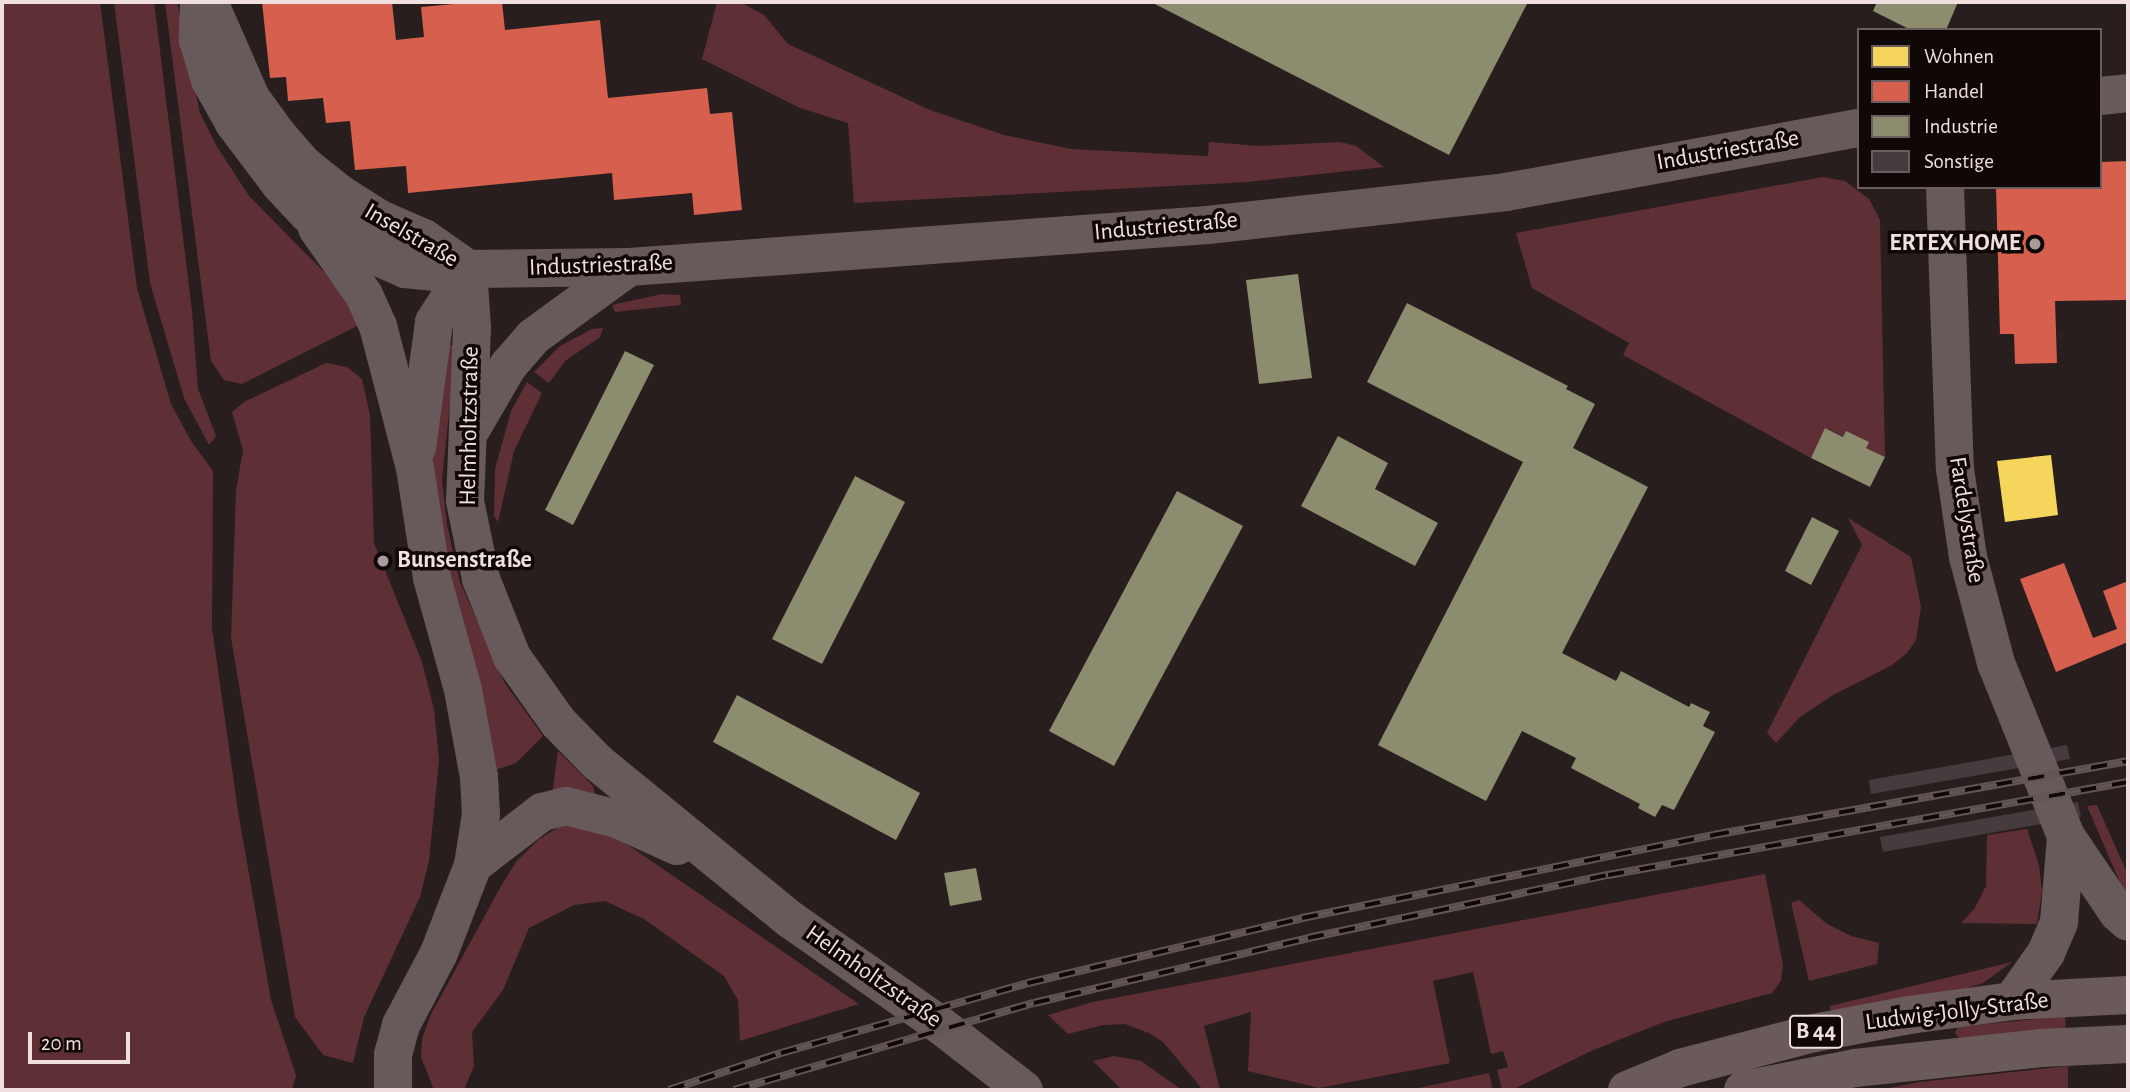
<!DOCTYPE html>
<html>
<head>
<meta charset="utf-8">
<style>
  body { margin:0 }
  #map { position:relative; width:2130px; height:1092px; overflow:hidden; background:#291e1e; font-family:"Alegreya Sans",sans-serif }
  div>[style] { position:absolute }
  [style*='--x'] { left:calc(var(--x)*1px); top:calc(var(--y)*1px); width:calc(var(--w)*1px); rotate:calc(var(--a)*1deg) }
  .green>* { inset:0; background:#5e2f34 }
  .homes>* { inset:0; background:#f6d55c }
  .shops>* { inset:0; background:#d6604d }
  .industry>* { inset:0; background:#8c8c6e }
  .building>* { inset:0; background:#473c3d }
  .tertiary>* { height:38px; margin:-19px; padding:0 19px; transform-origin:19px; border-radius:19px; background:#685a5a }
  .primary>* { height:38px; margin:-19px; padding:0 19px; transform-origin:19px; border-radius:19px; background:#6b5a5a }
  .rail>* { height:8px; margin-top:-4px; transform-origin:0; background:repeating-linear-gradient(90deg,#100707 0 16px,#615556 0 32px); box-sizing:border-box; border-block:2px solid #615556 }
  .dots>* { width:19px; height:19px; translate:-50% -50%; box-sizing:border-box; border:4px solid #100707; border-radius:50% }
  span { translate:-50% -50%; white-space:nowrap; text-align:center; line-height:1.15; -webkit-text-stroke:7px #100707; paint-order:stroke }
  .shield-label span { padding:2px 5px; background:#100707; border:2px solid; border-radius:5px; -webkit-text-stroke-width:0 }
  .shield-label { font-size:23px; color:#efdfdf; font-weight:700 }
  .street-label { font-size:24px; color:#efdfdf }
  .poi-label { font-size:24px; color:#efdfdf; font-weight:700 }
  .right { translate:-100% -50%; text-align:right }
  .left { translate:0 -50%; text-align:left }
  .frame { position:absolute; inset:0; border:4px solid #efdfdf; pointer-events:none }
  .legend { position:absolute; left:1857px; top:28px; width:245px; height:161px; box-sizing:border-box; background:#100707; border:2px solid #695d5d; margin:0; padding:9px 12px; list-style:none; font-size:21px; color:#efdfdf }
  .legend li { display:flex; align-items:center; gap:14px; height:35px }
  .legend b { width:35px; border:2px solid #695d5d }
  .scale { position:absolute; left:28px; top:1032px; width:102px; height:32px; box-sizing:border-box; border:4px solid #efdfdf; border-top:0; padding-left:9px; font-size:21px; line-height:24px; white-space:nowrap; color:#efdfdf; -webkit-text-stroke:5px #100707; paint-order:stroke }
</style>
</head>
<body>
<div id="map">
  <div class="green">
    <i style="clip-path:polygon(2px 2px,100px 2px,137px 288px,171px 404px,191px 441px,213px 471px,212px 628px,238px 811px,271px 1000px,296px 1075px,292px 1090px,2px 1090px)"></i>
    <i style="clip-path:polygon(114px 2px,154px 2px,192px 311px,198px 389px,216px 436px,209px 445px,184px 398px,150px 283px)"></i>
    <i style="clip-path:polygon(165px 2px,177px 2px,200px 113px,216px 145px,249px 196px,339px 287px,359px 325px,242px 384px,224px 380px,211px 361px)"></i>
    <i style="clip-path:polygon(717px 2px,740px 2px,764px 15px,788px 44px,930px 110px,1004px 135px,1071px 149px,1208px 156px,1209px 142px,1260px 146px,1340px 142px,1356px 146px,1384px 167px,1248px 182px,854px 203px,848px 123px,800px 108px,702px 59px)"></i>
    <i style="clip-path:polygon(1823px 177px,1845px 181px,1869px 199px,1880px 220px,1885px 457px,1826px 428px,1811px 458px,1623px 355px,1629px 343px,1532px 288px,1516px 233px)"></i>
    <i style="clip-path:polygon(662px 294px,680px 295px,681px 305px,615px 312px,612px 305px)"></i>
    <i style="clip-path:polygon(603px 328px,600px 337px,565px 361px,549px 383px,534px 372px,560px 346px,592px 329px)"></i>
    <i style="clip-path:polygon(444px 344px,456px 346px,442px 479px,447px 525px,460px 582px,504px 682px,543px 736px,516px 763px,493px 771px,427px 478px)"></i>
    <i style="clip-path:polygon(326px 363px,347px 367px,362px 379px,370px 415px,374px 543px,422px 662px,434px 709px,439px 760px,429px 861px,420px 897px,364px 1017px,353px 1063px,323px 1055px,295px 1017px,231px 638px,236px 491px,243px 450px,232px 412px,244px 402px)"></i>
    <i style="clip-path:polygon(527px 382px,542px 393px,514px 451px,498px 522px,494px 516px,495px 469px,511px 411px)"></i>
    <i style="clip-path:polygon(1848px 518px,1911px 557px,1921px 607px,1916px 640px,1907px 653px,1892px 665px,1833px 695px,1800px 717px,1776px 743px,1767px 733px,1862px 545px)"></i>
    <i style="clip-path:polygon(558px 751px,593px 786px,596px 797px,552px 795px)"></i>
    <i style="clip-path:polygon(2097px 805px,2128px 875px,2128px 901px,2087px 806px)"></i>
    <i style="clip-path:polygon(582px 823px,624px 842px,859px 1004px,740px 1041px,738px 1000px,724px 976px,644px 919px,605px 901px,574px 905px,529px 928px,503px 990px,472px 1032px,474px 1066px,464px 1090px,434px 1090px,421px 1057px,422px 1039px,430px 1016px,501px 886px,516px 862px,538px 840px,562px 825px)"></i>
    <i style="clip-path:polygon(2027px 829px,2039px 865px,2042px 891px,2037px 924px,1961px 923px,1975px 908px,1986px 886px,1987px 835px)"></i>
    <i style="clip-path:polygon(1765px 874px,1783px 965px,1781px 981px,1772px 993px,1664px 1022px,1591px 1051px,1512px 1090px,1502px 1090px,1497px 1070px,1508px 1067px,1503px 1051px,1491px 1054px,1473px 972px,1433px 981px,1450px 1063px,1319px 1088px,1248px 1071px,1251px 1012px,1204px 1026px,1220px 1090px,1203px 1090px,1163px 1042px,1149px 1033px,1125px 1024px,1103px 1025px,1068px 1034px,1048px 1015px,1093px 1002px)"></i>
    <i style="clip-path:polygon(1799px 900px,1827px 924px,1851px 936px,1879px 943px,1877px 964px,1809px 981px,1791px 903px)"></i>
    <i style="clip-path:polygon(2012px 962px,1983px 983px,1964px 989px,1832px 1014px,1830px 1010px,1830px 1006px)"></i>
    <i style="clip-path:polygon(2065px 1016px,2066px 1029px,1959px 1038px,1955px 1033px,1958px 1027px)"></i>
    <i style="clip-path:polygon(1114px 1056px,1141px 1061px,1182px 1090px,1122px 1090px,1093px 1061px)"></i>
    <i style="clip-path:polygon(2068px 1066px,2068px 1090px,1879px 1090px,1919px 1082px)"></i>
    <i style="clip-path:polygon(1489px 1073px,1493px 1090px,1409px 1090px)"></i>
  </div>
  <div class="homes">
    <i style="clip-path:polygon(2051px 455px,2058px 515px,2005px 522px,1997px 461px)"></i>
  </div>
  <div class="shops">
    <i style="clip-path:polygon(262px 2px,392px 2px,396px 40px,424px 37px,421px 7px,476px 2px,502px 2px,505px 30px,600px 20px,608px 98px,707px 88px,710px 114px,732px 112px,742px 210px,694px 215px,692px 193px,614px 200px,612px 173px,408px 193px,406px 166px,355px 170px,350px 121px,326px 123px,323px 98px,288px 101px,286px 77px,270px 78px)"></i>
    <i style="clip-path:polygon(2128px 161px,2128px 300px,2055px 301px,2057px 363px,2015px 364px,2014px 334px,2000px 334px,1996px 187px,2100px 187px,2100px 162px)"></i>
    <i style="clip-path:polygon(2064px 563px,2093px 638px,2117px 629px,2103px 591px,2128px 581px,2128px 642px,2056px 672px,2020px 579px)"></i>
  </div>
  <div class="industry">
    <i style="clip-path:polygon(1151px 2px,1528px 2px,1449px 155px)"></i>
    <i style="clip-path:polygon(1877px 2px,1958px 2px,1946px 30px,1911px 30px,1873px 11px)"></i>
    <i style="clip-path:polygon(1298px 274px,1312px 378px,1259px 384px,1246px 280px)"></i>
    <i style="clip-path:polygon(1407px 303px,1568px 386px,1566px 389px,1595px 404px,1573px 448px,1648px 487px,1562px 653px,1616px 681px,1621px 671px,1689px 707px,1691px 703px,1710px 712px,1703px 726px,1715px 732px,1674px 810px,1662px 805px,1655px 817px,1638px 808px,1640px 804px,1571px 768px,1576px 758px,1522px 731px,1486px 801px,1378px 745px,1523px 462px,1367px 382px)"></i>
    <i style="clip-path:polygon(625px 351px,654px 365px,573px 525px,545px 510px)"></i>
    <i style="clip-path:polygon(1825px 428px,1843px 437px,1846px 431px,1869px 442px,1866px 448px,1885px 457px,1870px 487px,1811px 458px)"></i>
    <i style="clip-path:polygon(1338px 436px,1388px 463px,1375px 489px,1438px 523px,1415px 566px,1301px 506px)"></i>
    <i style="clip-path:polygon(855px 476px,905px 502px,822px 664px,772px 639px)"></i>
    <i style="clip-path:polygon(1177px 491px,1243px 526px,1114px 766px,1049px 731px)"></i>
    <i style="clip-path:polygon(1812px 517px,1839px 531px,1811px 585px,1785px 571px)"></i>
    <i style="clip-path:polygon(737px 695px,920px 793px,896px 840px,713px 742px)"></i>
    <i style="clip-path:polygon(976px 868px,982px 900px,950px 906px,944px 873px)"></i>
  </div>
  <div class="building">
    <i style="clip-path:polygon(2067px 745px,2070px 759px,1871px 794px,1869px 780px)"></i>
    <i style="clip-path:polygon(2078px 802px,2081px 817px,1883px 852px,1880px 837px)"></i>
  </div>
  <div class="tertiary">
    <i style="--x:199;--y:2;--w:38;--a:92"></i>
    <i style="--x:198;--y:40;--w:42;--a:73.3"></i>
    <i style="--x:210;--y:80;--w:49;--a:60.8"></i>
    <i style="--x:234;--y:123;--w:76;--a:53"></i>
    <i style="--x:280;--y:184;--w:41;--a:47"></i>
    <i style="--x:308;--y:214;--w:65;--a:33.7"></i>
    <i style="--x:362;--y:250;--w:47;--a:23.8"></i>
    <i style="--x:405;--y:269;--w:30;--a:6"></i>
    <i style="--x:435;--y:272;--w:33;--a:-5"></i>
    <i style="--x:468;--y:269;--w:161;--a:-0.7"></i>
    <i style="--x:629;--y:267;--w:581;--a:-4.15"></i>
    <i style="--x:1208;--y:225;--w:300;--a:-6.3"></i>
    <i style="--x:1506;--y:192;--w:359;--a:-10.3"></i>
    <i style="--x:209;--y:2;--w:105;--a:66.4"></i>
    <i style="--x:251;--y:98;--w:44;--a:54.2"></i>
    <i style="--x:277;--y:134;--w:40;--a:49"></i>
    <i style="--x:303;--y:164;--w:46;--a:38.9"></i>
    <i style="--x:339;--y:193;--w:49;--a:32.4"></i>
    <i style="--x:380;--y:219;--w:48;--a:23.4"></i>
    <i style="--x:424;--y:238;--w:54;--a:35.2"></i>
    <i style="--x:2100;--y:96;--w:28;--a:-6"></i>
    <i style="--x:1945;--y:187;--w:282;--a:88"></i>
    <i style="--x:1955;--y:469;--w:89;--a:81.6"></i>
    <i style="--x:1968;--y:557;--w:110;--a:75.2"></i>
    <i style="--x:1996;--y:663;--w:187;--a:68"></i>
    <i style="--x:2066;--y:836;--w:93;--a:56"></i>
    <i style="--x:2118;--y:913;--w:13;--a:42"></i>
    <i style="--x:317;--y:228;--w:82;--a:55"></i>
    <i style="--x:364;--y:295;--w:34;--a:66"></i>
    <i style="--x:378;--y:326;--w:147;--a:75.4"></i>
    <i style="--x:415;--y:468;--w:111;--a:81.2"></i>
    <i style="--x:432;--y:578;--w:116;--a:74.5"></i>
    <i style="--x:463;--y:690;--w:88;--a:79.6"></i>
    <i style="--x:479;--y:777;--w:37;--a:87"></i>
    <i style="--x:481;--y:814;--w:52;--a:98.9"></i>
    <i style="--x:473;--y:865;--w:94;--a:111.1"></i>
    <i style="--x:439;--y:953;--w:81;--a:117.8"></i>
    <i style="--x:401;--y:1025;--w:30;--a:105"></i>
    <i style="--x:393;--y:1054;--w:36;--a:90"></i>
    <i style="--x:468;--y:269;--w:59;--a:86.1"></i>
    <i style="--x:472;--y:328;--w:173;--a:92.3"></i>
    <i style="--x:465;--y:501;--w:80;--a:78.4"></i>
    <i style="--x:481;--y:579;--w:84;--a:68.3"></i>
    <i style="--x:512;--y:657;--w:80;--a:54.7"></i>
    <i style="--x:558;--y:722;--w:56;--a:45.7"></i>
    <i style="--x:597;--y:762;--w:250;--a:39.2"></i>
    <i style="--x:791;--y:920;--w:177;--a:35.1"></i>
    <i style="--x:936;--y:1022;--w:111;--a:37.7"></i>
    <i style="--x:472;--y:428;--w:72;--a:-59.9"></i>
    <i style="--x:508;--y:366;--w:38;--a:-49"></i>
    <i style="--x:533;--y:337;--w:119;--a:-36.1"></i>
    <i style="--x:417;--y:448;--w:127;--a:-82.3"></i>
    <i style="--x:434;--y:322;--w:63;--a:-57.3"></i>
    <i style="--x:473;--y:865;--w:87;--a:-37.5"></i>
    <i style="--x:542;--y:812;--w:25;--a:-14"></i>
    <i style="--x:566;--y:806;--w:53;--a:14.3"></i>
    <i style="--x:617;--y:819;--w:66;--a:24.2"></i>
    <i style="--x:2012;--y:1001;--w:59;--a:-54.7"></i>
    <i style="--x:2046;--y:953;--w:34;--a:-67"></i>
    <i style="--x:2059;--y:922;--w:86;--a:-85.3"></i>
  </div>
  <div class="primary">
    <i style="--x:1627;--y:1090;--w:57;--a:-22.5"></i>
    <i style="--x:1680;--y:1068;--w:138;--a:-14.6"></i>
    <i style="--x:1814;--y:1033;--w:97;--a:-10.7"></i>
    <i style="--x:1909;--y:1015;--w:104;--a:-7.7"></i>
    <i style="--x:2012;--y:1001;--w:116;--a:-3"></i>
    <i style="--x:1743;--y:1090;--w:114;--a:-11.1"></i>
    <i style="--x:1855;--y:1068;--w:187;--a:-6.1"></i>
    <i style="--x:2041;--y:1048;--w:87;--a:-2.6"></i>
  </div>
  <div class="rail">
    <i style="--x:669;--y:1090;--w:118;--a:-18.3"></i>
    <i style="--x:781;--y:1053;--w:257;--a:-15.8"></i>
    <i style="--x:1028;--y:983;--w:282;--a:-13.3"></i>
    <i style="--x:1302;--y:918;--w:419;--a:-11.4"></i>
    <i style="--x:1713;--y:835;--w:422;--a:-10.1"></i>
    <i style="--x:734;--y:1090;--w:312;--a:-16.2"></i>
    <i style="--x:1034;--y:1003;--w:282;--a:-13.3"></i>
    <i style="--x:1308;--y:938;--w:307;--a:-11.9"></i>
    <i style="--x:1608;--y:875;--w:528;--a:-10.14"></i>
  </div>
  <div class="dots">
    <i style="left:2035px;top:244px;background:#aa9b9b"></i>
    <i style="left:383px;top:561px;background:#aa9b9b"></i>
  </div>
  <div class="shield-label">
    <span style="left:1816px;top:1032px">B 44</span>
  </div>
  <div class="street-label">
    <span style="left:1728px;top:151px;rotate:-10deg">Industriestraße</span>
    <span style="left:1166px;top:227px;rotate:-5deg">Industriestraße</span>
    <span style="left:411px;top:236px;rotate:30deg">Inselstraße</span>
    <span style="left:601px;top:266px;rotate:-2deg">Industriestraße</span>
    <span style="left:470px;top:426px;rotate:-89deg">Helmholtzstraße</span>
    <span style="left:1966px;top:520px;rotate:81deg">Fardelystraße</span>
    <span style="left:873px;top:977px;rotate:35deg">Helmholtzstraße</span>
    <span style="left:1957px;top:1012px;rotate:-7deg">Ludwig-Jolly-Straße</span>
  </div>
  <div class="poi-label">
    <span class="right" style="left:2021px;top:244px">ERTEX HOME</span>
    <span class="left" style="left:397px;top:561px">Bunsenstraße</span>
  </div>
  <div class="frame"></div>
  <ul class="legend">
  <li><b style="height:19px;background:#f6d55c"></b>Wohnen</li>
  <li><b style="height:19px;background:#d6604d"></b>Handel</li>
  <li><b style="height:19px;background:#8c8c6e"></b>Industrie</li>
  <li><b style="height:19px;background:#473c3d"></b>Sonstige</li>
  </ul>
  <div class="scale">20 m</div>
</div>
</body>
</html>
